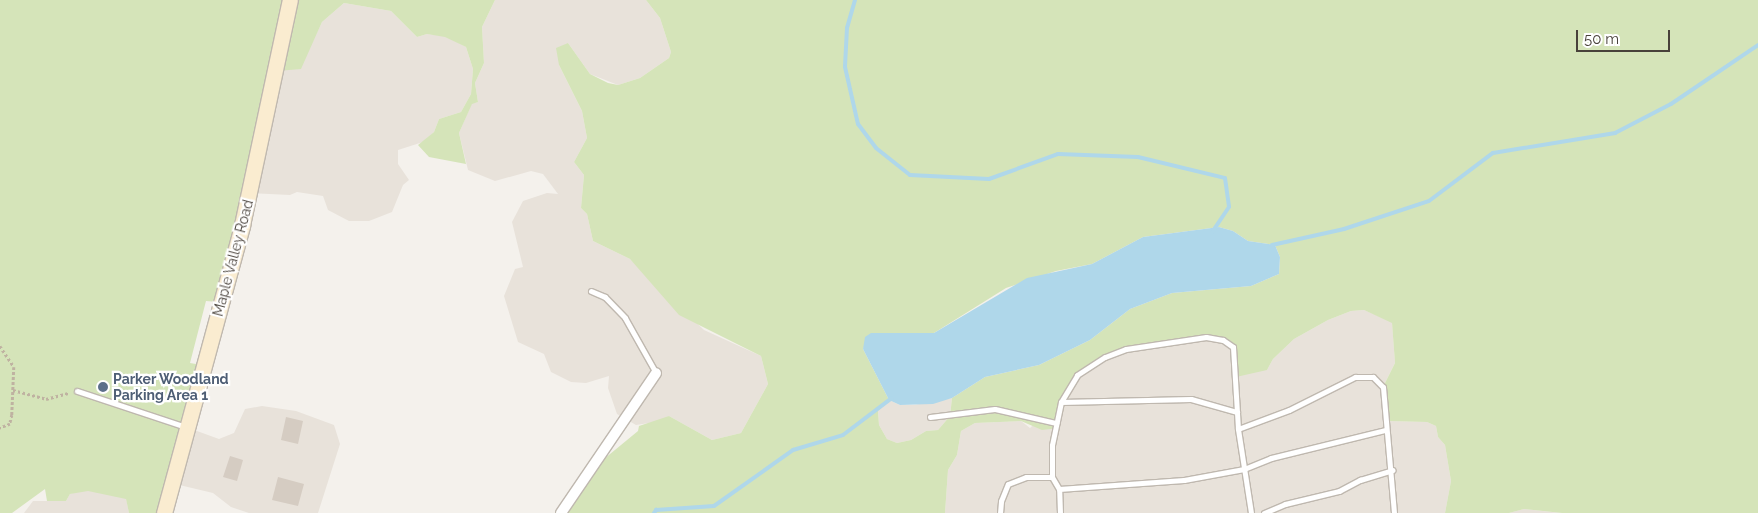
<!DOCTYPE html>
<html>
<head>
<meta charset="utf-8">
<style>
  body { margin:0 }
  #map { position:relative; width:1758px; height:513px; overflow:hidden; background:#f4f1ec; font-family:Raleway,sans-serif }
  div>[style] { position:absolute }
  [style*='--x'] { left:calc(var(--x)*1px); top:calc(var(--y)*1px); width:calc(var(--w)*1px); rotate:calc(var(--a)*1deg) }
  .residential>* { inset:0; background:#e8e2da }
  .green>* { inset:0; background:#d5e4b9 }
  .water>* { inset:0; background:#afd7ea }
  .stream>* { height:4px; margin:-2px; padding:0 2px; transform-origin:2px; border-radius:2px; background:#afd7ea }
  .building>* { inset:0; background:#d5ccc2 }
  .path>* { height:2.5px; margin-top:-1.25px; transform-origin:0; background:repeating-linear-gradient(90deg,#bfb2a1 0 2.5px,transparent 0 5px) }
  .roads { filter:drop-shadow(1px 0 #bfb8af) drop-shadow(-1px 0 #bfb8af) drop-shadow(0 1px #bfb8af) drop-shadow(0 -1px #bfb8af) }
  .lane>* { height:5px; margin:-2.5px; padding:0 2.5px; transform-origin:2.5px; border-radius:2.5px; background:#fff }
  .street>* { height:10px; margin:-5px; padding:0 5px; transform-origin:5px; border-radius:5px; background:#fff }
  .secondary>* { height:15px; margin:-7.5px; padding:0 7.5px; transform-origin:7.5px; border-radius:7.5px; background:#faecd0 }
  .dots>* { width:14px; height:14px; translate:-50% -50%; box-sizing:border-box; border:2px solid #fff; border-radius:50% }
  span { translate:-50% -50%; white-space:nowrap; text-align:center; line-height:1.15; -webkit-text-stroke:4.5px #fff; paint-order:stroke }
  .street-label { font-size:14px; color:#48413a }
  .service-label { font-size:14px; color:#4e5e75; font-weight:700 }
  .left { translate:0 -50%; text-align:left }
  .scale { position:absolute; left:1576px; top:30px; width:94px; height:22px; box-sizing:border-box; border:2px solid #48413a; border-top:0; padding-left:6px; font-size:15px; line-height:18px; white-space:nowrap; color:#48413a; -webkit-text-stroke:4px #fff; paint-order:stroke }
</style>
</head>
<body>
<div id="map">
  <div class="residential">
    <i style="clip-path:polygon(495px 0,646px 0,660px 18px,671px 52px,669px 58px,640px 78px,618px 85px,590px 74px,568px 43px,559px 65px,582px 111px,587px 138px,574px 162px,584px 175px,581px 208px,587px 214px,593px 241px,630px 259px,704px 330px,761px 356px,768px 384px,741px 433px,712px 440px,669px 416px,662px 421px,636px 425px,617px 414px,608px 388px,609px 376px,586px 383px,571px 382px,551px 372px,544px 354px,518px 342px,504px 296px,515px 269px,523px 267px,512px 222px,523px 201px,547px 193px,558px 194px,543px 174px,531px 171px,495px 181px,468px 170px,459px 133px,472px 103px,478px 102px,475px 83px,484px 63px,482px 27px)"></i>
    <i style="clip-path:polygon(344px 3px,391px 11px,417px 37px,427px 34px,445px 36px,466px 47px,473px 69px,471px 94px,461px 112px,439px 119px,434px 132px,423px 142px,398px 150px,398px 164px,409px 180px,403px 185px,392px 212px,369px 221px,349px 221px,328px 210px,323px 196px,297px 192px,290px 195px,249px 193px,274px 72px,313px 41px,322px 22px)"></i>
    <i style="clip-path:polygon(1364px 310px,1392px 322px,1395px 363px,1384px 385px,1388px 405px,1387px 421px,1427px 422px,1436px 426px,1438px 437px,1445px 445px,1451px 481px,1445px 513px,945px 513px,948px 470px,957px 455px,961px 431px,975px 423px,1021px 421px,1030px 428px,1062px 398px,1075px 375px,1123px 349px,1204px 335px,1230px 342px,1235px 350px,1267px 370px,1273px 359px,1294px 339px,1328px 320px,1351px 311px)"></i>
    <i style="clip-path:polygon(952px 398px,950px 416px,938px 430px,926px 431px,911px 440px,897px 443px,887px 439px,879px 425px,878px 411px,889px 400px,900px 405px,914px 405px)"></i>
    <i style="clip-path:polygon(262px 406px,296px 411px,334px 425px,340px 444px,318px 513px,249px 513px,231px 507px,213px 493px,171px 483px,186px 427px,219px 439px,234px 433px,245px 409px)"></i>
    <i style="clip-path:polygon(114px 490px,126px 498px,129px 513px,24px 513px,33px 501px,66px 501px,70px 494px,79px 491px)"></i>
    <i style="clip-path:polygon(1524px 509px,1561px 513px,1562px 513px,1509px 513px)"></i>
  </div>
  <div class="green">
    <i style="clip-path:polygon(0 0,495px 0,482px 27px,484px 63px,475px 83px,478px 102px,472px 104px,459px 133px,466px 164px,429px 157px,418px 145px,434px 132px,439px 119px,461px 112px,471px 94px,473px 69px,466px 47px,445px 37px,427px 34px,417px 37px,391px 11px,344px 3px,322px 22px,301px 69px,277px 71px,218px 302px,206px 301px,190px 363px,202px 365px,163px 513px,129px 513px,126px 499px,88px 491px,70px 494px,66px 501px,47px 501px,45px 489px,12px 513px,0 513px)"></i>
    <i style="clip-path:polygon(evenodd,646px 0,1758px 0,1758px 513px,1562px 513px,1524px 509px,1509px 513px,1445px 513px,1451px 481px,1445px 445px,1438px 437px,1436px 426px,1427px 422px,1387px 421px,1388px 405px,1384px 385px,1395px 363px,1392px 323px,1364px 310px,1351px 311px,1328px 320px,1294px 339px,1273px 359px,1267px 370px,1236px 377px,1235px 350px,1230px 342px,1204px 335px,1123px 349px,1075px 375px,1062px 398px,1059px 428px,1042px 430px,1021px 421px,975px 423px,961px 431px,957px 455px,948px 470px,945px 513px,560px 513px,604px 459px,638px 431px,639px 426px,669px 416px,712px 440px,741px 433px,768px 384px,761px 356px,679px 315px,630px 259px,593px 241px,587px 214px,581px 208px,584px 175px,574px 162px,587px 138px,582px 111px,559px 65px,556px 48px,568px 43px,590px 74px,608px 83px,618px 85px,640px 78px,669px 58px,671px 52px,660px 18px,646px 0,1219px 227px,1233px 231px,1248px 241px,1275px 245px,1280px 257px,1279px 274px,1251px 286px,1172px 293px,1130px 309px,1090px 340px,1039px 365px,985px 377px,952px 398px,950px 416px,938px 430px,926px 431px,911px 440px,897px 443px,887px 439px,879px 425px,878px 411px,889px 400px,863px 349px,871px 334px,934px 333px,1006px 288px,1056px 271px,1092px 264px,1143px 237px,1219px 227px)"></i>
  </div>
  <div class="water">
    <i style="clip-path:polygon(1219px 227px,1233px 231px,1248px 241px,1275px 245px,1280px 257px,1279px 274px,1251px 286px,1172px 293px,1130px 309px,1090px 340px,1039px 365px,985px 377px,952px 398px,933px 404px,900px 405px,889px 400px,863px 349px,865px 337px,871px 333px,934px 333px,1027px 278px,1092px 264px,1143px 237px)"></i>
  </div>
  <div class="stream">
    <i style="--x:855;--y:0;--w:29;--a:106"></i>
    <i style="--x:847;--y:28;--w:39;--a:93"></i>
    <i style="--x:845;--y:67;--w:58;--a:77.2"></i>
    <i style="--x:858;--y:124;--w:30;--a:53"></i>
    <i style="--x:876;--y:148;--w:43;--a:38.5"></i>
    <i style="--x:910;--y:175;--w:79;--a:2.9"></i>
    <i style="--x:989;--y:179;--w:73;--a:-19.9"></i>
    <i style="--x:1058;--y:154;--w:80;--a:2.1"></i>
    <i style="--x:1138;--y:157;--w:89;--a:13.6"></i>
    <i style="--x:1225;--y:178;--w:29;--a:82"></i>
    <i style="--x:1229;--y:207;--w:29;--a:124"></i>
    <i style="--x:1272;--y:245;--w:74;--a:-12.5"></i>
    <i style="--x:1344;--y:229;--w:89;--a:-18.2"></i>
    <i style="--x:1429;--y:201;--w:80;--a:-36.9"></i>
    <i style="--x:1493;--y:153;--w:124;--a:-9.3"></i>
    <i style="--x:1615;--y:133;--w:63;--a:-27.4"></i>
    <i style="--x:1671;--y:104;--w:105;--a:-34.1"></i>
    <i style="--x:654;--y:513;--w:4;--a:-56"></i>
    <i style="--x:656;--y:510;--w:58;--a:-3.9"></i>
    <i style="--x:714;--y:506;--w:97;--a:-35.3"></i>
    <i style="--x:793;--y:450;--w:52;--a:-16.7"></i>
    <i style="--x:843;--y:435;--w:61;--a:-37.1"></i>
  </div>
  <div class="building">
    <i style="clip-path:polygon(286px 417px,303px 421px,298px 444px,281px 440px)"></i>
    <i style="clip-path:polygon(230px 456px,243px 460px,237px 481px,223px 477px)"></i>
    <i style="clip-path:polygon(278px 477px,304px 484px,298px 506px,272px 500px)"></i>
  </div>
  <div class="path">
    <i style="--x:0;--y:346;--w:25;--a:56"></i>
    <i style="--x:14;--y:367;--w:48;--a:92.4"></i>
    <i style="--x:12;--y:415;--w:9;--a:103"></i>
    <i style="--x:10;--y:424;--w:11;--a:158"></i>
    <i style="--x:13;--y:390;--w:34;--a:15"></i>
    <i style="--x:46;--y:399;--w:24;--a:-15"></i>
  </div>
  <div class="roads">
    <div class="lane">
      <i style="--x:591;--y:291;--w:15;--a:23"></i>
      <i style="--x:605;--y:297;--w:29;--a:46"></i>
      <i style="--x:625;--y:318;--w:63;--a:60.6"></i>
      <i style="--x:77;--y:391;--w:115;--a:18.3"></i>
      <i style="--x:1061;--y:402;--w:130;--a:-1.3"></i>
      <i style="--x:1191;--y:399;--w:48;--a:15.8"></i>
      <i style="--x:930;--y:417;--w:65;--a:-7"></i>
      <i style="--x:995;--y:409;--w:63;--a:12.9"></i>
      <i style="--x:1238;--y:429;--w:85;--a:81.2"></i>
      <i style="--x:1059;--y:489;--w:125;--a:-4.1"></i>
      <i style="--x:1184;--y:480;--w:61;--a:-10.4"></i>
      <i style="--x:1244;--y:469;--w:29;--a:-22"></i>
      <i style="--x:1271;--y:458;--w:117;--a:-13.8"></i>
      <i style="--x:1000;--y:513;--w:12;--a:-85"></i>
      <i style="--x:1001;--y:501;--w:18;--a:-68"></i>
      <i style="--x:1008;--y:484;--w:19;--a:-21"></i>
      <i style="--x:1026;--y:477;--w:26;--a:0"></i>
      <i style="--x:1060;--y:513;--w:24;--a:-92"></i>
      <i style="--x:1059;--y:489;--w:14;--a:-120"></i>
      <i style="--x:1052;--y:477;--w:32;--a:-90"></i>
      <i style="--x:1052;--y:445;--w:44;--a:-78.2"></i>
      <i style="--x:1061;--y:402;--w:31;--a:-59"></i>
      <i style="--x:1077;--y:375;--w:33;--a:-33"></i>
      <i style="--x:1105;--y:357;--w:22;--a:-21"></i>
      <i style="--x:1126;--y:349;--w:81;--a:-8.5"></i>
      <i style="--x:1206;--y:337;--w:17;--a:10"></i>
      <i style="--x:1223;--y:340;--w:12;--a:35"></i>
      <i style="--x:1233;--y:347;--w:82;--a:86.5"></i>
      <i style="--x:1238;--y:429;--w:54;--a:-20.4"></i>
      <i style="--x:1289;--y:410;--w:74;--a:-26.6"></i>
      <i style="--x:1355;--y:377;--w:18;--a:0"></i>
      <i style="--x:1373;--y:377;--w:14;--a:45"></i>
      <i style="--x:1383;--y:387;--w:126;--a:85"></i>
      <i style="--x:1264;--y:513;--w:23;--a:-23"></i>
      <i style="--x:1285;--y:504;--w:56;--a:-13.5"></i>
      <i style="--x:1339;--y:491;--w:24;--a:-28"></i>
      <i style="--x:1360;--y:480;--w:34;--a:-17"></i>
    </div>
    <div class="street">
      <i style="--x:561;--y:513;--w:169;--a:-55.8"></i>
    </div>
    <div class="secondary">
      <i style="--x:164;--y:513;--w:298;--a:-74.8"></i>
      <i style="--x:242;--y:225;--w:230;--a:-78"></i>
    </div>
  </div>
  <div class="dots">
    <i style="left:103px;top:387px;background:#5c6f8a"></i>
  </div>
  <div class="street-label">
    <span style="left:233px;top:258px;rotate:-75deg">Maple Valley Road</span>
  </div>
  <div class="service-label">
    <span class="left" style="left:113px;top:387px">Parker Woodland<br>Parking Area 1</span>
  </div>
  <div class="scale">50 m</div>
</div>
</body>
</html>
